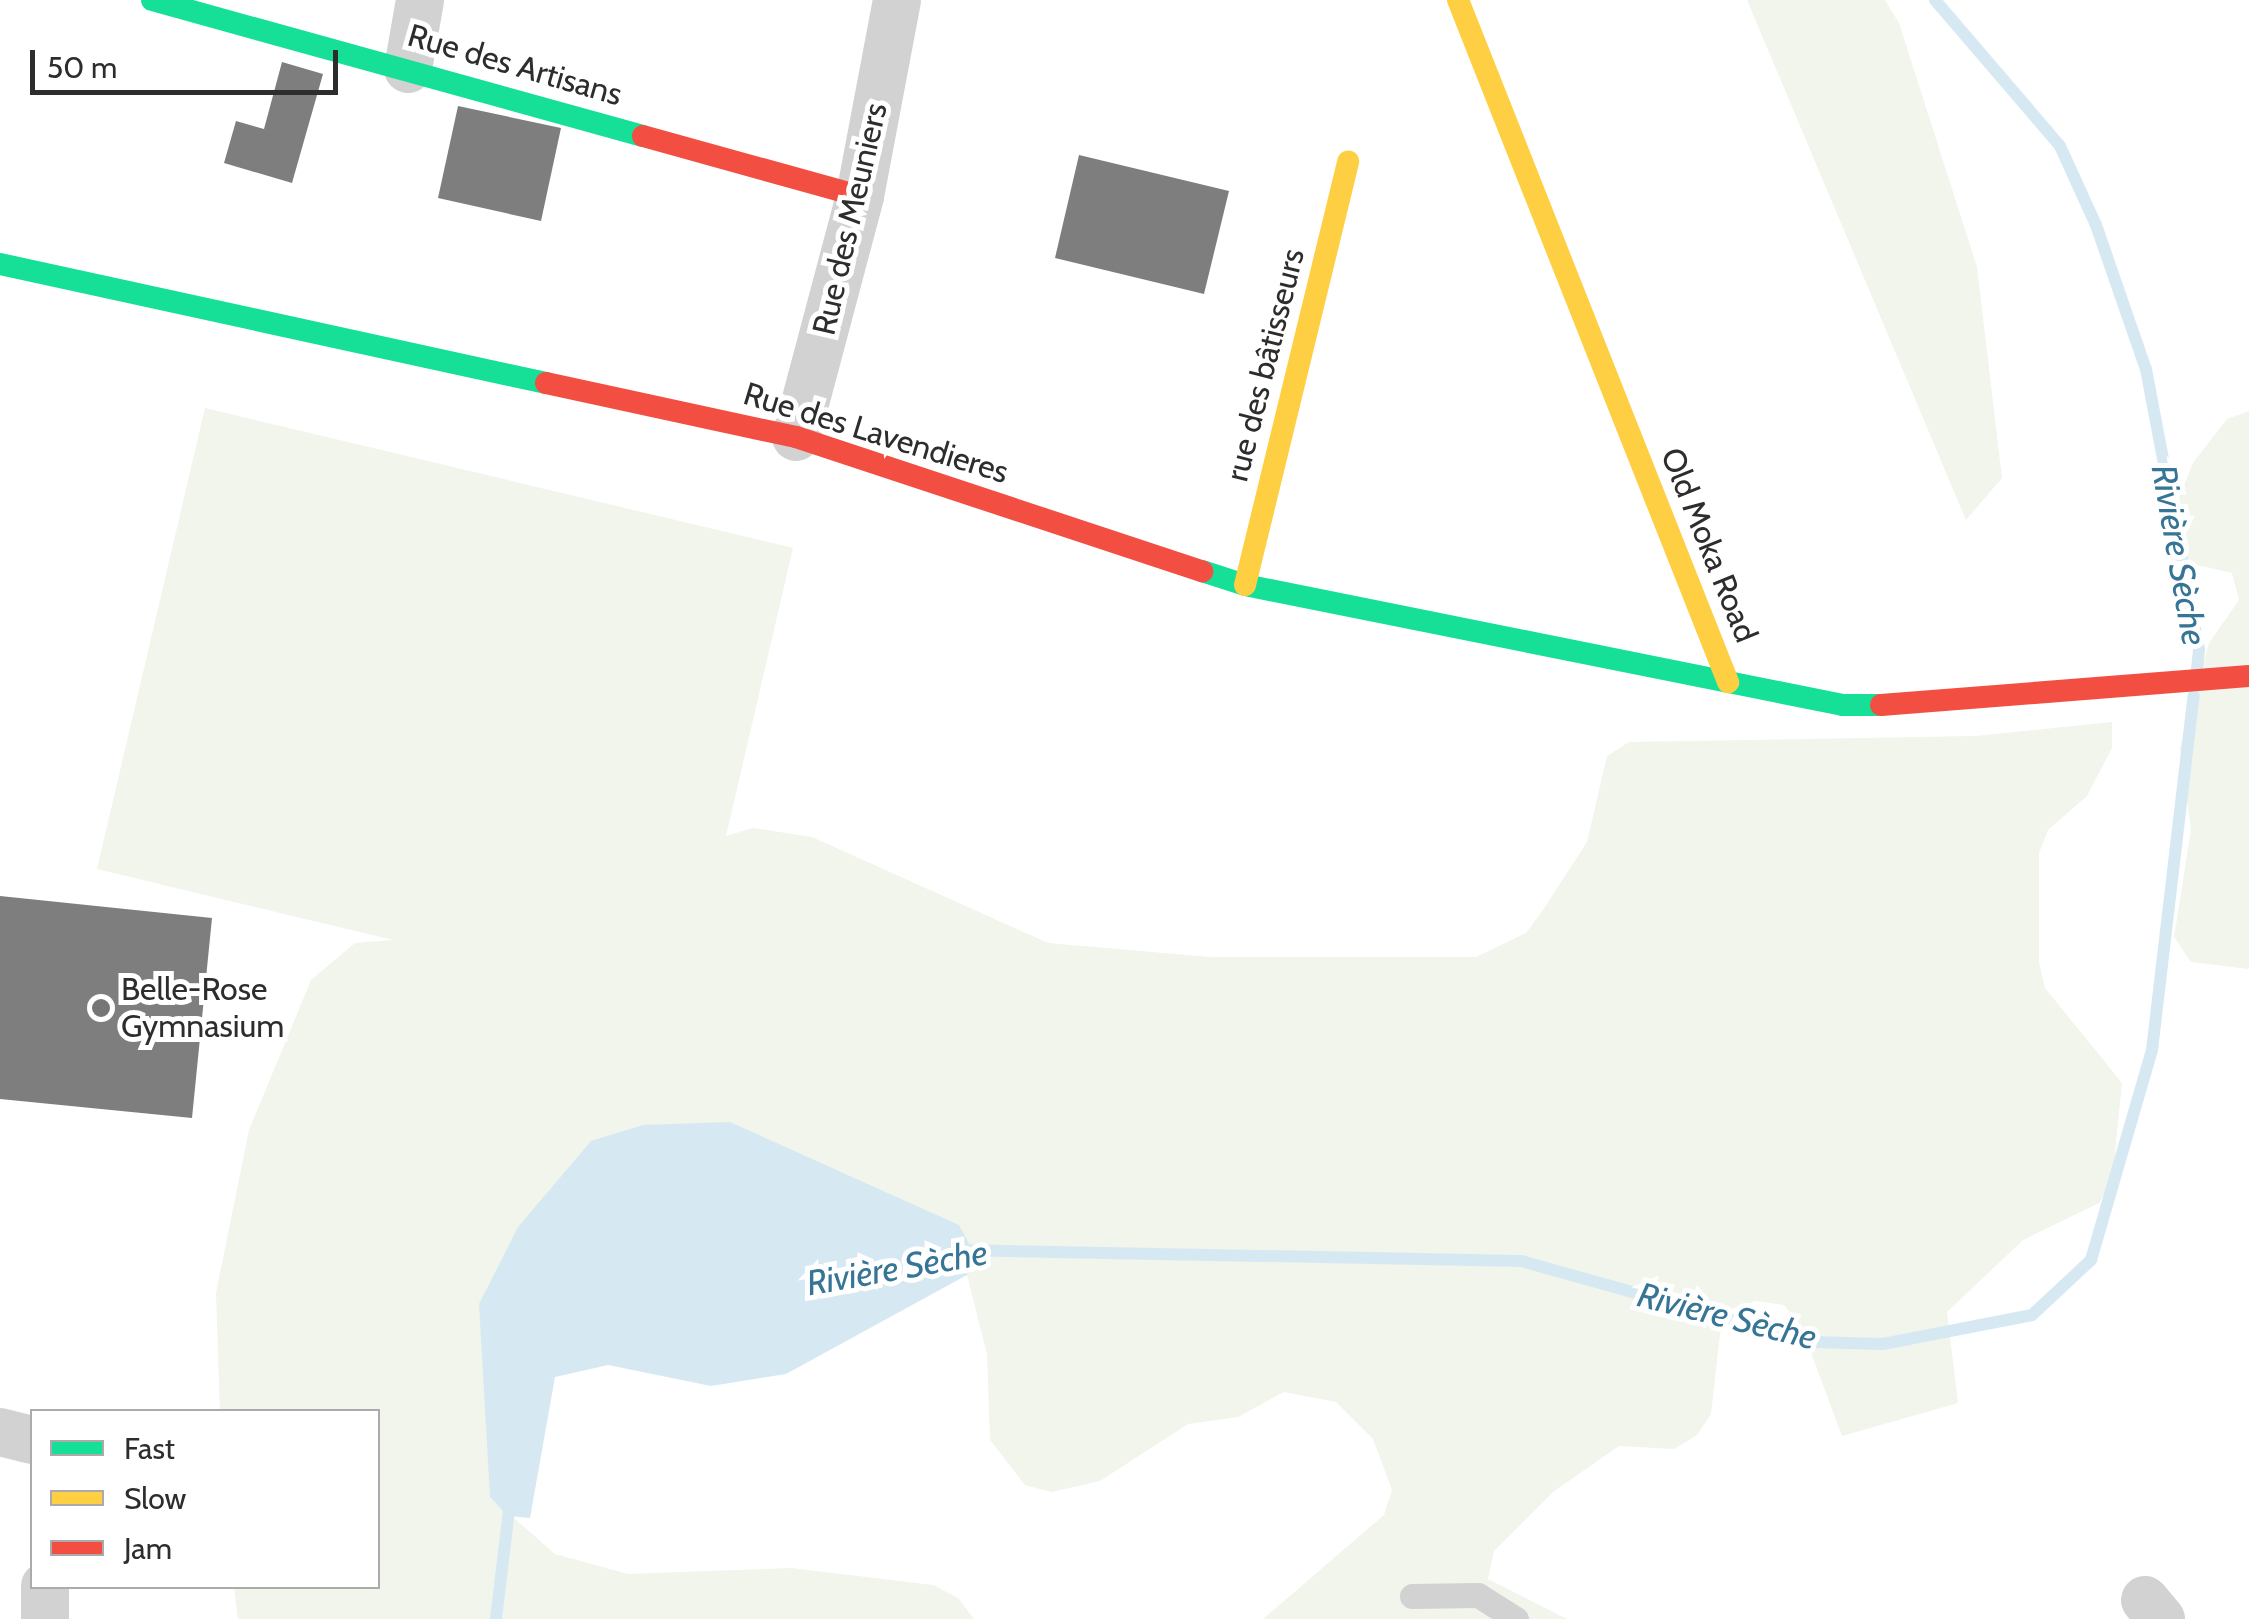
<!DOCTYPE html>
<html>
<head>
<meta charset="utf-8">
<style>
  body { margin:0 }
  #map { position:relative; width:2249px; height:1619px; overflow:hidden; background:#fff; font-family:Cabin,sans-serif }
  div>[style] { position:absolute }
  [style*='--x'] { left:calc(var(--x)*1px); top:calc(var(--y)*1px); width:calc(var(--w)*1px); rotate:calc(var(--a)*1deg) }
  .green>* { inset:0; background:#f1f5eb }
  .water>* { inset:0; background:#d6e9f3 }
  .stream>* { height:12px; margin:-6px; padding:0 6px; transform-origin:6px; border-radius:6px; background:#d6e9f3 }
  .building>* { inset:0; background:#7e7e7e }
  .lane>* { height:25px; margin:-12.5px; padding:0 12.5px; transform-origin:12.5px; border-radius:12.5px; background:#d2d2d2 }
  .street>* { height:48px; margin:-24px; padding:0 24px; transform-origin:24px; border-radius:24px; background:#d2d2d2 }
  .fast>* { height:22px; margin:-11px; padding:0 11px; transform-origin:11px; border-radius:11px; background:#16e098 }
  .slow>* { height:22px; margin:-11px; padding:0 11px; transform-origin:11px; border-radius:11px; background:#ffcf43 }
  .jam>* { height:22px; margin:-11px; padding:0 11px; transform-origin:11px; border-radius:11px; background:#f24e42 }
  .dots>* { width:28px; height:28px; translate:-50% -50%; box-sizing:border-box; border:5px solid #fff; border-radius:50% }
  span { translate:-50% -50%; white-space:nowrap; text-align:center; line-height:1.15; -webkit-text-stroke:10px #fff; paint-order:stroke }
  .street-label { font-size:32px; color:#2d2d2d }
  .poi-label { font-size:32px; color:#2d2d2d }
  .left { translate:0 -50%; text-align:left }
  .water-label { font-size:35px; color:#367595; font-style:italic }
  .legend { position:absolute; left:30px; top:1409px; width:350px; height:180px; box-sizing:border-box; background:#fff; border:2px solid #ababab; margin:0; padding:12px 18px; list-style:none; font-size:30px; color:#2d2d2d }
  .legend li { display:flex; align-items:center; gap:20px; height:50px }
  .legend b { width:50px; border:2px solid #ababab }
  .scale { position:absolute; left:30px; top:50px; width:308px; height:45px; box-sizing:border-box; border:5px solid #2d2d2d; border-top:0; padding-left:12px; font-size:30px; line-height:35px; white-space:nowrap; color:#2d2d2d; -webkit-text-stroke:8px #fff; paint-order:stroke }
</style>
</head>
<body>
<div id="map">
  <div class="green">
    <i style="clip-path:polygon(1747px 0,1885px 0,1899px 23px,1977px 267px,2002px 478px,1966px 520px)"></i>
    <i style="clip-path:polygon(205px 408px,793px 548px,726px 836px,753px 828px,812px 837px,1048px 943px,1210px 957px,1476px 957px,1526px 933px,1543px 910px,1587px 842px,1607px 756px,1629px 742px,1976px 736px,2112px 722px,2112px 748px,2087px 796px,2048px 830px,2039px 853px,2039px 962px,2045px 988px,2122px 1083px,2112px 1183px,2099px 1203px,2023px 1240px,1947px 1312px,1958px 1403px,1842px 1436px,1803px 1331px,1784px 1305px,1756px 1301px,1731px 1309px,1720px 1334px,1711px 1414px,1697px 1435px,1674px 1449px,1619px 1446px,1553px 1492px,1494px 1551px,1488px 1579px,1567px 1619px,1263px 1619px,1384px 1515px,1392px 1490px,1373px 1439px,1336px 1402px,1284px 1392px,1238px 1417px,1188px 1424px,1100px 1481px,1051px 1492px,1025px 1485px,990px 1440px,987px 1354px,967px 1275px,971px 1247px,643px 1125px,490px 1497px,555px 1554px,628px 1574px,791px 1568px,933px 1585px,958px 1598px,974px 1619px,238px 1619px,234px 1587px,378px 1586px,378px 1412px,220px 1411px,216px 1293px,249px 1130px,311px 980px,355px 943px,393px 940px,97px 869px)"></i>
    <i style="clip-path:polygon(2249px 411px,2249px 969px,2191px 962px,2174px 937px,2191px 830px,2180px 748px,2209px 643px,2239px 600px,2232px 573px,2175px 560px,2163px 537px,2193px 463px,2227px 419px)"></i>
  </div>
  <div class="water">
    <i style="clip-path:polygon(730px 1122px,959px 1225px,971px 1247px,967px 1275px,786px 1374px,711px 1386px,608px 1365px,555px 1377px,530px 1518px,508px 1516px,490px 1497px,479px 1304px,518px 1227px,591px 1141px,643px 1125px)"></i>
  </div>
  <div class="stream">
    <i style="--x:1935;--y:0;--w:192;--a:49.4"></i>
    <i style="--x:2060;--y:146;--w:87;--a:65.5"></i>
    <i style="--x:2096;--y:225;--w:152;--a:70.9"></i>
    <i style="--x:2146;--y:369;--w:286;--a:79.3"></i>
    <i style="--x:2199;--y:650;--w:20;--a:96"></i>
    <i style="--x:958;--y:1250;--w:563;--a:1.12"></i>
    <i style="--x:1521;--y:1261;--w:301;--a:15.6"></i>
    <i style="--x:1811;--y:1342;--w:72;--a:1.6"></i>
    <i style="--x:1883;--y:1344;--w:152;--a:-11"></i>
    <i style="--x:2032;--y:1315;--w:81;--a:-43"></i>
    <i style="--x:2091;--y:1260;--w:219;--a:-73.8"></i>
    <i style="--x:2152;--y:1050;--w:357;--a:-83.3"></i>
    <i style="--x:496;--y:1619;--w:119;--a:-83.2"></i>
  </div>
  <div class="building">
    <i style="clip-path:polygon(282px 62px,323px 74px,292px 183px,224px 163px,236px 121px,264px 129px)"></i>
    <i style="clip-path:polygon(458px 106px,561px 128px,541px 221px,438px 198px)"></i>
    <i style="clip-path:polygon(1079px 155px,1229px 191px,1204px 294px,1055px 258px)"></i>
    <i style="clip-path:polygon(0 896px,212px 918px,192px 1118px,0 1099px)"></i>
  </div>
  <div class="lane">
    <i style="--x:1412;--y:1596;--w:66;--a:-0.9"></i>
    <i style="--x:1478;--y:1595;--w:45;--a:32.3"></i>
  </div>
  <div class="street">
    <i style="--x:408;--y:69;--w:70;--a:-80.1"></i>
    <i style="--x:796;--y:437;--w:249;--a:-75.1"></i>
    <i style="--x:860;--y:196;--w:199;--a:-79.3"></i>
    <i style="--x:0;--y:1432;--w:33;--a:14"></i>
    <i style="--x:2145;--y:1600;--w:25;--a:50"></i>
    <i style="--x:45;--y:1619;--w:33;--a:-90"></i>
  </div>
  <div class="fast">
    <i style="--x:152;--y:0;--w:509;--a:15.48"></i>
    <i style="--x:0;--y:264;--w:559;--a:12.3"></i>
    <i style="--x:1202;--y:571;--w:45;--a:18"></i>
    <i style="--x:1245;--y:585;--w:610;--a:11.35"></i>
    <i style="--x:1843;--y:705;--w:38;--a:0"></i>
  </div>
  <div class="slow">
    <i style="--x:1458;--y:0;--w:734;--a:68.4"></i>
    <i style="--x:1245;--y:585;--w:436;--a:-76.3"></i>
  </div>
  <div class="jam">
    <i style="--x:643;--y:136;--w:225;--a:15.5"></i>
    <i style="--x:546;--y:383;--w:256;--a:12.2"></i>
    <i style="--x:796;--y:437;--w:428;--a:18.3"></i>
    <i style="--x:1881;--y:705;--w:369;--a:-4.5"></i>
  </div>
  <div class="dots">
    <i style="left:101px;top:1008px;background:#767676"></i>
  </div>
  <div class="street-label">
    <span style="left:515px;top:65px;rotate:16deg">Rue des Artisans</span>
    <span style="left:850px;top:219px;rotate:-77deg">Rue des Meuniers</span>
    <span style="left:1265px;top:365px;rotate:-76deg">rue des bâtisseurs</span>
    <span style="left:876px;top:433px;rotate:17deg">Rue des Lavendieres</span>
    <span style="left:1709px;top:545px;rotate:68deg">Old Moka Road</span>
  </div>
  <div class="poi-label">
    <span class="left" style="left:121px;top:1008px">Belle-Rose<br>Gymnasium</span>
  </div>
  <div class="water-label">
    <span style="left:2179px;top:555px;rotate:80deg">Rivière Sèche</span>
    <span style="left:897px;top:1268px;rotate:-10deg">Rivière Sèche</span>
    <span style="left:1727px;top:1316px;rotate:14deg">Rivière Sèche</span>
  </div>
  <ul class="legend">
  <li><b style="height:12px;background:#16e098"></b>Fast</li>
  <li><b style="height:12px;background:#ffcf43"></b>Slow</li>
  <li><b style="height:12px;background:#f24e42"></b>Jam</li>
  </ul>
  <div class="scale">50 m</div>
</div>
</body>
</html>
